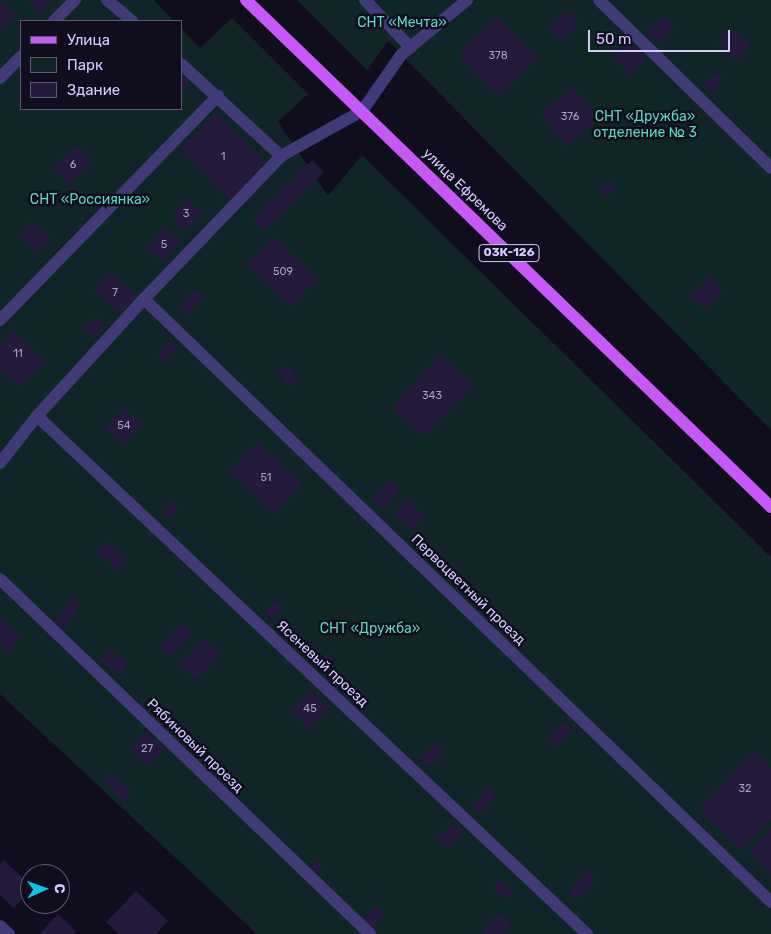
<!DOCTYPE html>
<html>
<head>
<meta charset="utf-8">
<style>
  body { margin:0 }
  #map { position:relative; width:771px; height:934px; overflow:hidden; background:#100d1d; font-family:Rubik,sans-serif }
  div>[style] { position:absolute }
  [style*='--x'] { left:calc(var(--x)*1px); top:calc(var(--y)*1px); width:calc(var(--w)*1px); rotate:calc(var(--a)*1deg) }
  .green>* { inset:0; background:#102526 }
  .building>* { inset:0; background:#231a3c }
  .minor>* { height:12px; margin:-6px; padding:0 6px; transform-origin:6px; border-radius:6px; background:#413a79 }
  .major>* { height:12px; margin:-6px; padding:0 6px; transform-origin:6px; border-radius:6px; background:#c658f6 }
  span { translate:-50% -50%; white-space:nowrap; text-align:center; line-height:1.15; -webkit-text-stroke:5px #100d1d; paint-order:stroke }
  .number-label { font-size:11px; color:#a89fcc }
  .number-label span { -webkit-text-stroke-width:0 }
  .shield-label span { padding:1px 4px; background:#100d1d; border:1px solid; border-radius:4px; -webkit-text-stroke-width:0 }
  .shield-label { font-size:12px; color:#d4cbfc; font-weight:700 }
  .park-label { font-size:14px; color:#5cd7c1 }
  .street-label { font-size:14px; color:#d4cbfc }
  .legend { position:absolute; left:20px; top:20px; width:162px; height:90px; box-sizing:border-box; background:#100d1d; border:1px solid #5e5976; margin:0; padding:6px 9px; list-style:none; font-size:15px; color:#d4cbfc }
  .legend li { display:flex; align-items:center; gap:10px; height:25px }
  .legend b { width:25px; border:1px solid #5e5976 }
  .north { position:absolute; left:20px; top:864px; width:50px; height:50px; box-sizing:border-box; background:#100d1d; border:1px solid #5e5976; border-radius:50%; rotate:88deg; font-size:14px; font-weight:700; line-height:20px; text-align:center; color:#d4cbfc }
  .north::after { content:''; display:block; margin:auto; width:18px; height:22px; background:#0cc2e7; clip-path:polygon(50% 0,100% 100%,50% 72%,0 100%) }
  .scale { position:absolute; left:588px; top:30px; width:142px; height:22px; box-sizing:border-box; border:2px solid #d4cbfc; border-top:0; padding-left:6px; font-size:15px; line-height:18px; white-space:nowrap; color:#d4cbfc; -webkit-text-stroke:4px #100d1d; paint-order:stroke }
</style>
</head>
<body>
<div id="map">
  <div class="green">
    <i style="clip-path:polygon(0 0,154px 0,174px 21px,21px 21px,21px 109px,181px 109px,181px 28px,200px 48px,232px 18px,308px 94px,278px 122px,328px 196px,362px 155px,771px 557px,771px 934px,257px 934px,0 694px)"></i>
    <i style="clip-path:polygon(297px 0,771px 0,771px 430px,388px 41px,367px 70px)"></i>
  </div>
  <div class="building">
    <i style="clip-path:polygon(26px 0,50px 0,51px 1px,40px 13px)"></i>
    <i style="clip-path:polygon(0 1px,15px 15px,0 31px)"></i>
    <i style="clip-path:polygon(567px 10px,580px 23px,561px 40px,549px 27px)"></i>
    <i style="clip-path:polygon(663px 16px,674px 27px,658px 43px,647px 33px)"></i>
    <i style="clip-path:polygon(497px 17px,537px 58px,498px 96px,458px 54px)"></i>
    <i style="clip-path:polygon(731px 27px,751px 45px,737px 60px,717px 42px)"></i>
    <i style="clip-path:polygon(629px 42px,646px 59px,630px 75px,613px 58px)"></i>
    <i style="clip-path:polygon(715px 72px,723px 79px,712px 93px,703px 85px)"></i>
    <i style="clip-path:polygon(181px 74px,190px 81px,181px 90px)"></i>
    <i style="clip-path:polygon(573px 87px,599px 118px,567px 146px,540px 115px)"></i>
    <i style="clip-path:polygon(216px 113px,267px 164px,230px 200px,180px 149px)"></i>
    <i style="clip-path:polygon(76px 145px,92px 161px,70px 185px,54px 169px)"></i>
    <i style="clip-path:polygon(312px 160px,324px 172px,264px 231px,252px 219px)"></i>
    <i style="clip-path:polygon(610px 180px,617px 187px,605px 197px,599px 189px)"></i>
    <i style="clip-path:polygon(188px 199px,202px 213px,186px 230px,171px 216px)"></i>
    <i style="clip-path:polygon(32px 222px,50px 238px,37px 252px,20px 235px)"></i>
    <i style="clip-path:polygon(165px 228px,181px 242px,163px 261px,147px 247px)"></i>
    <i style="clip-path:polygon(274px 237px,318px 279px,291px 307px,247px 265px)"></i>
    <i style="clip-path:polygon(110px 272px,136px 296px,120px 314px,94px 289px)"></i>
    <i style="clip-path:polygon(710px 277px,724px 292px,704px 310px,690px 295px)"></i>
    <i style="clip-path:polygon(194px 290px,203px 297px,188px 316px,179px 309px)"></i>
    <i style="clip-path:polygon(96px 317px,106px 327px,95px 338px,85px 328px)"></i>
    <i style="clip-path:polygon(13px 331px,45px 362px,20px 388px,0 370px,0 345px)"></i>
    <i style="clip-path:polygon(170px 341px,177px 349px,165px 361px,158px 353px)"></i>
    <i style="clip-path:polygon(441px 355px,473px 385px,423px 437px,392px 407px)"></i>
    <i style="clip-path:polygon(287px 365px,298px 379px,289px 386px,278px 373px)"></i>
    <i style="clip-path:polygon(125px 408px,142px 424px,123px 444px,106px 428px)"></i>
    <i style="clip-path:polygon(258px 442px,302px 485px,273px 514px,230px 471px)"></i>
    <i style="clip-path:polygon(390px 480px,400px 490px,383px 508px,372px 499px)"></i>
    <i style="clip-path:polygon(407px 499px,425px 516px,411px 530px,393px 513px)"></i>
    <i style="clip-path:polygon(173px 502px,179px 508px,169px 518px,163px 512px)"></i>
    <i style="clip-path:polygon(106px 540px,127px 560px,117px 570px,96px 551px)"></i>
    <i style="clip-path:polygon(74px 598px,80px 607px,63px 629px,54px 622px)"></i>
    <i style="clip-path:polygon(274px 600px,283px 608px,272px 619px,264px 612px)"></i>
    <i style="clip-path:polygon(2px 618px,21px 636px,7px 652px,0 645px,0 621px)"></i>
    <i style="clip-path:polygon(182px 623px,192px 633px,169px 657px,159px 647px)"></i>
    <i style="clip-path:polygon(203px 639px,220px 654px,196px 680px,180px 665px)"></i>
    <i style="clip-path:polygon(111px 649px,128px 665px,119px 676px,101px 660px)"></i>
    <i style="clip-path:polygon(327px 652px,333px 659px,325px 667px,319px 661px)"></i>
    <i style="clip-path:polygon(311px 690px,329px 709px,309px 729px,291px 710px)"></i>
    <i style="clip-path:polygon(564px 722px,572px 730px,557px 746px,549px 738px)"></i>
    <i style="clip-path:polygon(146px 732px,164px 749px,148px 765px,131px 748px)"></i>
    <i style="clip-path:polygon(435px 743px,444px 751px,430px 767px,420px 758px)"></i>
    <i style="clip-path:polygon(754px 751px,771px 768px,771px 820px,742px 850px,699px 810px)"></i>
    <i style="clip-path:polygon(111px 773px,132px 793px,124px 802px,103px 782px)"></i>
    <i style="clip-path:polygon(487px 788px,496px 796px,479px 814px,471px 806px)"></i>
    <i style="clip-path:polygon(453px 823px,463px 832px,448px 848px,438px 838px)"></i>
    <i style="clip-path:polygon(771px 829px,771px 874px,749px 853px)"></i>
    <i style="clip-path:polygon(317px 859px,324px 865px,314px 875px,308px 869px)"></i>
    <i style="clip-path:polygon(4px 860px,30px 885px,30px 891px,14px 908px,0 895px,0 865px)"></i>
    <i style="clip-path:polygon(586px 871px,596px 879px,577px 900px,568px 892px)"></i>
    <i style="clip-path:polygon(499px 880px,513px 893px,506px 900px,492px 887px)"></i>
    <i style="clip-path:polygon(136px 891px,168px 921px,156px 934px,119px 934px,106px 922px)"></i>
    <i style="clip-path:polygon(376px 905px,385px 913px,371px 928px,362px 920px)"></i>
    <i style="clip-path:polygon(499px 913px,512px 925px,503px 934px,485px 934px,482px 931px)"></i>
    <i style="clip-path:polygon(58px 914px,76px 931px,73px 934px,39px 934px)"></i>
  </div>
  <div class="minor">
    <i style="--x:107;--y:0;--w:33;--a:40"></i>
    <i style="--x:365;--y:0;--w:66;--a:46.2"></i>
    <i style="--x:599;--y:0;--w:240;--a:44.3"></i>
    <i style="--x:54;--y:21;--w:30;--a:-45"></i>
    <i style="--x:181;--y:64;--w:136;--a:42.6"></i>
    <i style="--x:0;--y:78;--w:30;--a:-46"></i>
    <i style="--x:144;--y:299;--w:870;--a:43.88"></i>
    <i style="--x:0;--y:320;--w:313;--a:-45.8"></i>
    <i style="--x:37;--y:416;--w:756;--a:43.28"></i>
    <i style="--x:0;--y:463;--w:60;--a:-51.8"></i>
    <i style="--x:37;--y:416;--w:159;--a:-47.6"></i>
    <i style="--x:144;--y:299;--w:198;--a:-46.2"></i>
    <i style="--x:281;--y:156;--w:93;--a:-29.1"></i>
    <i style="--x:362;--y:111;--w:68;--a:-55.1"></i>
    <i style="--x:401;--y:55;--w:86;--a:-39.8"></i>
    <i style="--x:0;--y:579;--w:513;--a:43.81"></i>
    <i style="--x:0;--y:926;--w:12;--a:42"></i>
  </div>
  <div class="major">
    <i style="--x:246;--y:0;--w:730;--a:44"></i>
  </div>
  <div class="number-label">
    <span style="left:498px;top:56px">378</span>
    <span style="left:570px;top:117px">376</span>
    <span style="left:223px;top:157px">1</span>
    <span style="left:73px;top:165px">6</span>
    <span style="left:186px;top:214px">3</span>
    <span style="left:164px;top:245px">5</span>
    <span style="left:283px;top:272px">509</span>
    <span style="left:115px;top:293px">7</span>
    <span style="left:18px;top:354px">11</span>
    <span style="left:432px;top:396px">343</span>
    <span style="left:124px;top:426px">54</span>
    <span style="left:266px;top:478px">51</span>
    <span style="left:310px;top:709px">45</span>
    <span style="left:147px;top:749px">27</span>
    <span style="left:745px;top:789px">32</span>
  </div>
  <div class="shield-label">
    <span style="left:509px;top:253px">03К-126</span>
  </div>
  <div class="park-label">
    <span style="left:402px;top:23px">СНТ «Мечта»</span>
    <span style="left:645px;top:125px">СНТ «Дружба»<br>отделение № 3</span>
    <span style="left:90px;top:200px">СНТ «Россиянка»</span>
    <span style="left:370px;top:629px">СНТ «Дружба»</span>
  </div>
  <div class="street-label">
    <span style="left:465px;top:190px;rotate:44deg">улица Ефремова</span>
    <span style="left:468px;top:590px;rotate:44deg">Первоцветный проезд</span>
    <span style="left:322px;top:664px;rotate:43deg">Ясеневый проезд</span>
    <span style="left:195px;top:746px;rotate:44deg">Рябиновый проезд</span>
  </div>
  <ul class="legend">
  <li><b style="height:6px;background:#c658f6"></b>Улица</li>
  <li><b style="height:14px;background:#102526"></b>Парк</li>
  <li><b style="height:14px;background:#231a3c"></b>Здание</li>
  </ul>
  <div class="north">С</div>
  <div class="scale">50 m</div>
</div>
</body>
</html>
